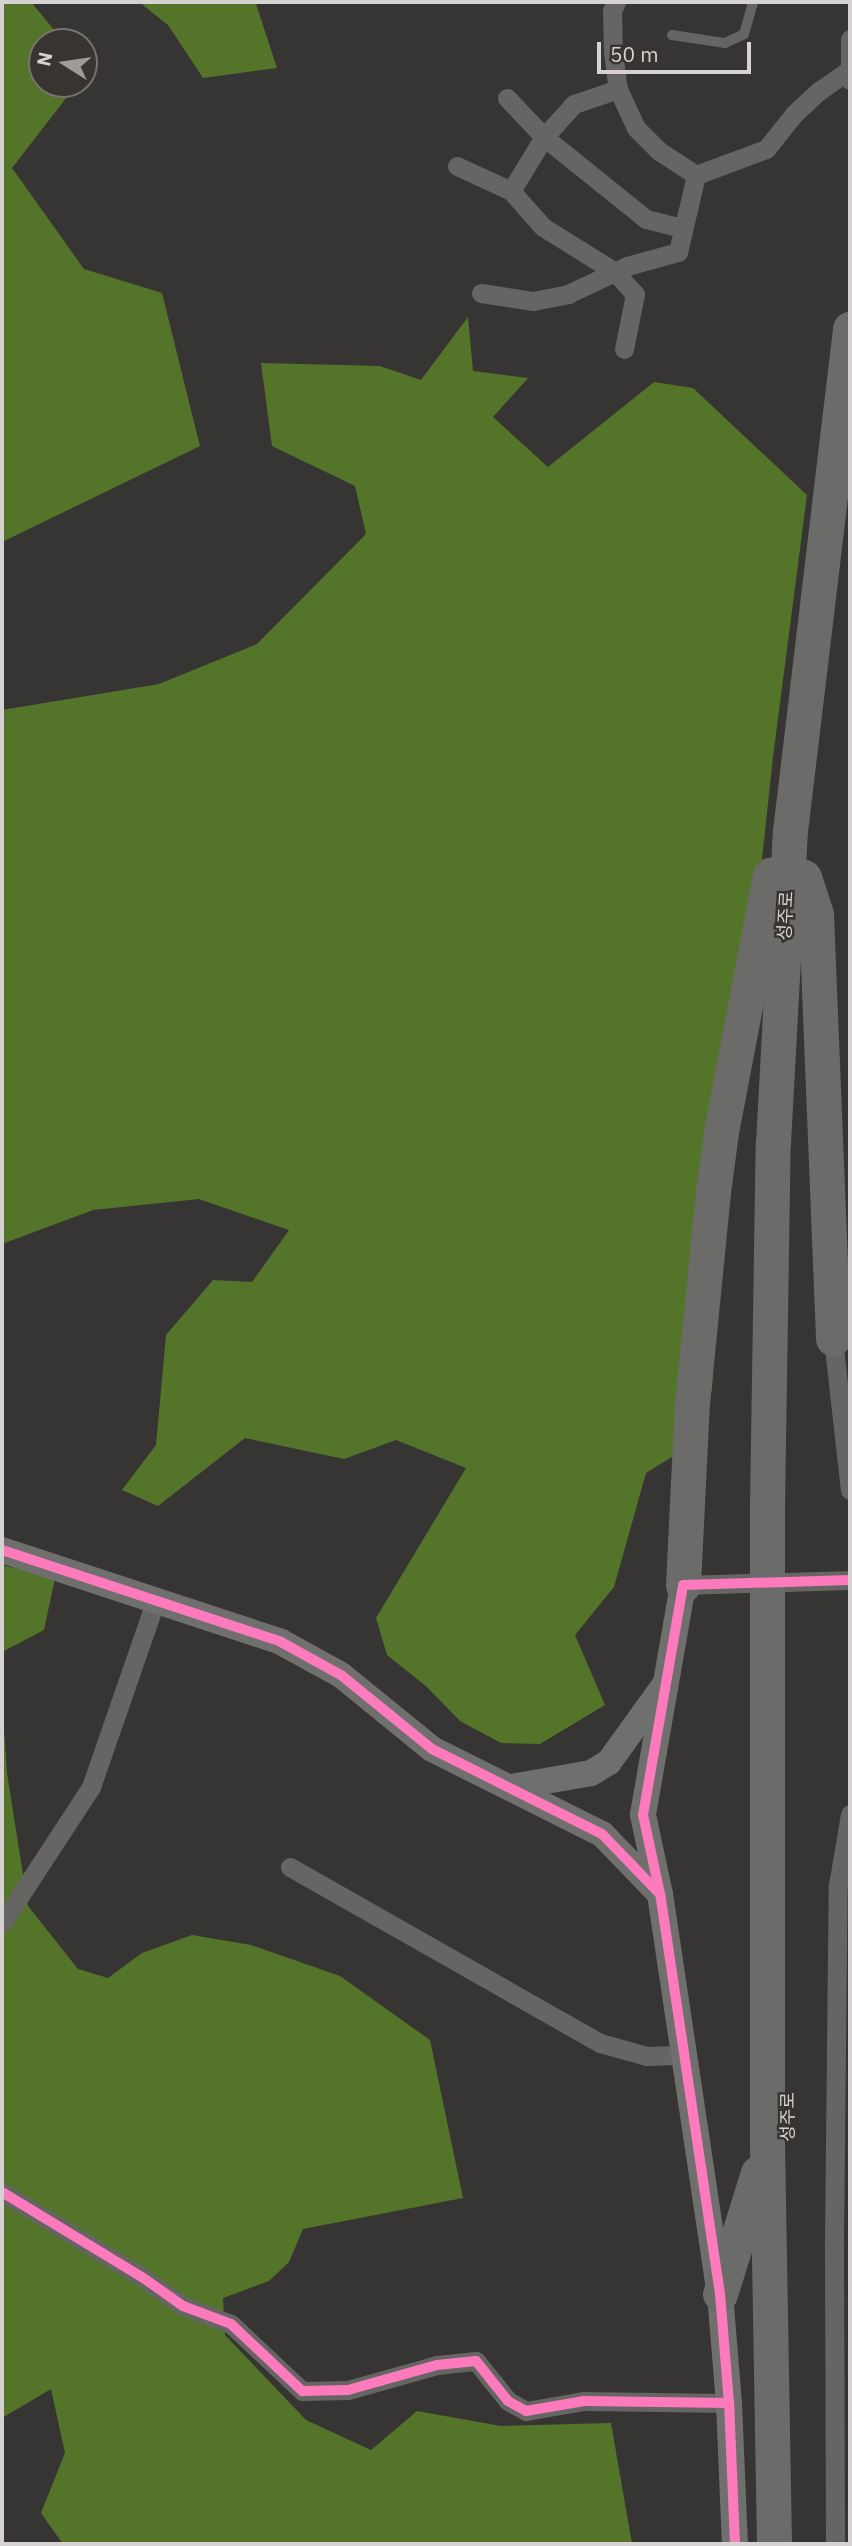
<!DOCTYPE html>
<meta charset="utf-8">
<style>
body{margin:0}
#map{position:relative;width:852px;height:2546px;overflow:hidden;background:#373533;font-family:"IBM Plex Sans","Noto Sans KR",sans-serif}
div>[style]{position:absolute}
.forest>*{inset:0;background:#54742a}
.lane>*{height:10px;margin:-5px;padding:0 5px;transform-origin:5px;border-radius:5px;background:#656564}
.street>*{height:19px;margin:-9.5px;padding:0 9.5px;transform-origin:9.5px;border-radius:9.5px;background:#656564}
.secondary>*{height:26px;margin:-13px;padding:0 13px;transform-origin:13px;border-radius:13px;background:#6f706e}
.highway>*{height:35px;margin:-17.5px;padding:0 17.5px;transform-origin:17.5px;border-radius:17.5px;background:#6b6b69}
.cycleway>*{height:10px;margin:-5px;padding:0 5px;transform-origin:5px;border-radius:5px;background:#fd7abc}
span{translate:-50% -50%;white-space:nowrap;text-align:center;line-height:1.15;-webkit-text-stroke:5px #393431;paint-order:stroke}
.street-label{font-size:18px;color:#d5d2d1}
.frame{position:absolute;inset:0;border:4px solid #d5d2d1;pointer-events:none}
.north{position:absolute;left:28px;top:28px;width:70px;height:70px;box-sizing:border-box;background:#393431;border:2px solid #777371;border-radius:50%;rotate:282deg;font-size:19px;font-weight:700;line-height:28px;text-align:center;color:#d5d2d1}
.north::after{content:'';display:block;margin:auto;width:24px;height:32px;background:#9e9b9a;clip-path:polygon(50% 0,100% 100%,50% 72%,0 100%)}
.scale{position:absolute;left:597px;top:42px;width:154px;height:32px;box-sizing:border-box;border:4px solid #d5d2d1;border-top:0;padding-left:9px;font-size:21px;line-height:24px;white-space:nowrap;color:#d5d2d1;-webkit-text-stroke:5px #393431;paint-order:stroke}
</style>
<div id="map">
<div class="forest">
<div style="clip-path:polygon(2px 2px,31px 2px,64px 42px,42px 42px,42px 84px,77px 84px,12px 168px,84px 269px,162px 293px,200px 446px,2px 542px)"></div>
<div style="clip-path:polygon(139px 2px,252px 2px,256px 4px,277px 68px,203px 78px,168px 25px)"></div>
<div style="clip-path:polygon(468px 317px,473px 371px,528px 378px,493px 417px,548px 467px,654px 382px,693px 388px,807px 495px,773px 757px,743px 1035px,720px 1197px,712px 1390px,683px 1450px,646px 1473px,614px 1587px,575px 1635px,605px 1705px,540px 1744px,501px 1743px,460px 1721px,427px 1687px,387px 1655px,376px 1618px,466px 1468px,396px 1440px,344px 1459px,245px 1438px,158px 1506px,122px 1490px,156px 1445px,166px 1335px,213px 1280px,252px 1282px,289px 1230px,199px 1199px,93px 1210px,2px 1244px,2px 710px,159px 684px,257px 644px,366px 534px,355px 486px,272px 446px,261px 363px,380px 366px,421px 380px)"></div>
<div style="clip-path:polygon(2px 1565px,55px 1578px,44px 1630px,2px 1652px)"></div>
<div style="clip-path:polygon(2px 1699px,7px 1773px,28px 1906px,78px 1969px,108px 1978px,142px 1953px,192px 1935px,251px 1945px,340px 1976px,430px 2040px,463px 2198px,303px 2229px,289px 2262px,269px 2281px,223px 2298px,225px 2335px,306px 2420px,371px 2450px,417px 2411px,501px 2426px,611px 2423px,632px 2544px,63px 2544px,41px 2513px,65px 2453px,51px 2389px,2px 2418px)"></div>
</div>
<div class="lane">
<div style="left:672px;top:35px;width:54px;rotate:8.6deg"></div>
<div style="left:725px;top:43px;width:21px;rotate:-25deg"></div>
<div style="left:744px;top:34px;width:33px;rotate:-74deg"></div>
</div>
<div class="street">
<div style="left:616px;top:2px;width:10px;rotate:114deg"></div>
<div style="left:612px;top:11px;width:40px;rotate:88.6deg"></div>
<div style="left:613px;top:51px;width:38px;rotate:83deg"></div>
<div style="left:618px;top:89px;width:43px;rotate:65.2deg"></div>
<div style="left:636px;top:128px;width:33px;rotate:45deg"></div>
<div style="left:659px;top:151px;width:44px;rotate:33deg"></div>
<div style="left:696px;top:175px;width:75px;rotate:-20.4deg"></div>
<div style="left:766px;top:149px;width:45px;rotate:-51.3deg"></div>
<div style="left:794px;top:114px;width:34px;rotate:-43deg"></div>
<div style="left:819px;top:91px;width:35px;rotate:-35deg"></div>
<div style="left:850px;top:39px;width:41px;rotate:90deg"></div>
<div style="left:507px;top:98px;width:54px;rotate:46.5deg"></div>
<div style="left:544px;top:137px;width:131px;rotate:38.8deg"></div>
<div style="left:646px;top:219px;width:38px;rotate:14deg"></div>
<div style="left:457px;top:166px;width:60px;rotate:24.8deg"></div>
<div style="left:511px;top:191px;width:48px;rotate:48.4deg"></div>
<div style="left:543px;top:227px;width:85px;rotate:32deg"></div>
<div style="left:615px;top:272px;width:30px;rotate:48deg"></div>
<div style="left:635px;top:294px;width:56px;rotate:101.3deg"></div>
<div style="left:511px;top:191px;width:63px;rotate:-58.6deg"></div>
<div style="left:544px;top:137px;width:45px;rotate:-47.7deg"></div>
<div style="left:574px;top:104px;width:46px;rotate:-18.8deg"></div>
<div style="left:481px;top:293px;width:53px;rotate:8.7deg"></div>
<div style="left:533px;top:301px;width:36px;rotate:-11deg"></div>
<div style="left:568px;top:294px;width:65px;rotate:-25.4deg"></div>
<div style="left:627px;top:266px;width:53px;rotate:-15.4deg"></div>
<div style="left:678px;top:252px;width:79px;rotate:-76.8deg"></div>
<div style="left:839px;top:1338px;width:6px;rotate:171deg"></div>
<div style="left:833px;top:1339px;width:152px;rotate:83.6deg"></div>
<div style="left:683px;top:1585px;width:167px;rotate:-1.7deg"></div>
<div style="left:290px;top:1867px;width:356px;rotate:29.6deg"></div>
<div style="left:600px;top:2043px;width:49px;rotate:15.5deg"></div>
<div style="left:647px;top:2056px;width:37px;rotate:-2deg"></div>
<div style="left:2px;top:1923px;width:163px;rotate:-56.8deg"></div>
<div style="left:91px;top:1787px;width:196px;rotate:-70.9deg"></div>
<div style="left:2px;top:2192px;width:164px;rotate:31.3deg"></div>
<div style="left:142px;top:2277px;width:50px;rotate:35.3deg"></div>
<div style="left:183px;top:2306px;width:51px;rotate:20.6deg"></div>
<div style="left:231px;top:2324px;width:98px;rotate:43.3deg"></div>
<div style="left:302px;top:2391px;width:46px;rotate:-1.2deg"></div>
<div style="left:348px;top:2390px;width:92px;rotate:-15.7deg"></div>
<div style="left:437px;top:2365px;width:39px;rotate:-6deg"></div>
<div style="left:476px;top:2361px;width:51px;rotate:51.3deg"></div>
<div style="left:508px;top:2401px;width:21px;rotate:29deg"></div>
<div style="left:526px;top:2411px;width:59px;rotate:-9.8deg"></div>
<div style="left:584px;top:2401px;width:145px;rotate:0.8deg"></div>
<div style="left:835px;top:2544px;width:305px;rotate:-90.2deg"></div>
<div style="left:834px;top:2239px;width:354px;rotate:-89.4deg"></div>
<div style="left:838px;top:1885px;width:72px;rotate:-80.4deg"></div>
</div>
<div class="secondary">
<div style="left:2px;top:1550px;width:294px;rotate:18.2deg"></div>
<div style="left:281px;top:1642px;width:68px;rotate:28.8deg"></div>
<div style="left:341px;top:1675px;width:117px;rotate:39.1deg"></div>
<div style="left:432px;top:1749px;width:190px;rotate:26.6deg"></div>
<div style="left:602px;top:1834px;width:83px;rotate:46deg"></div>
<div style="left:683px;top:1585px;width:233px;rotate:99.9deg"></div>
<div style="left:643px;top:1815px;width:81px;rotate:77.9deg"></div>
<div style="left:660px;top:1894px;width:404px;rotate:81.5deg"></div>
<div style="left:720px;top:2294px;width:109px;rotate:85.3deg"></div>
<div style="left:729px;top:2403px;width:141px;rotate:87.6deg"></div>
<div style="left:511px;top:1787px;width:81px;rotate:-9.9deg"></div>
<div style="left:591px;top:1773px;width:21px;rotate:-31deg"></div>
<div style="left:609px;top:1762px;width:92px;rotate:-54.2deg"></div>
</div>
<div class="highway">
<div style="left:804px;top:877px;width:39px;rotate:72deg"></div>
<div style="left:816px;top:914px;width:425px;rotate:87.7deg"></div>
<div style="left:683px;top:1585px;width:182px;rotate:-87.2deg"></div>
<div style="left:692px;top:1403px;width:212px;rotate:-84.3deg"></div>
<div style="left:713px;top:1192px;width:61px;rotate:-82.4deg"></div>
<div style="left:721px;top:1132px;width:262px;rotate:-79.2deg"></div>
<div style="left:720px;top:2294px;width:127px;rotate:-72.6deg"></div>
<div style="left:774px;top:2544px;width:397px;rotate:-91deg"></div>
<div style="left:767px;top:2147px;width:642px;rotate:-90deg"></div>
<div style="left:767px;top:1505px;width:362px;rotate:-89.1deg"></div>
<div style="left:773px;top:1143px;width:312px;rotate:-86.9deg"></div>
<div style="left:790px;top:831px;width:506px;rotate:-83.18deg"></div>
</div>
<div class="cycleway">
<div style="left:2px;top:1550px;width:294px;rotate:18.2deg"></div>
<div style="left:281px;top:1642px;width:68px;rotate:28.8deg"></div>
<div style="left:341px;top:1675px;width:117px;rotate:39.1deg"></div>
<div style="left:432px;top:1749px;width:190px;rotate:26.6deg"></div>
<div style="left:602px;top:1834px;width:82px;rotate:46deg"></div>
<div style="left:2px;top:2192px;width:164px;rotate:31.3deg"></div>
<div style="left:142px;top:2277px;width:50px;rotate:35.3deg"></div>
<div style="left:183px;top:2306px;width:51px;rotate:20.6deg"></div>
<div style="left:231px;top:2324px;width:98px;rotate:43.3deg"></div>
<div style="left:302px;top:2391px;width:46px;rotate:-1.2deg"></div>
<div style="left:348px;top:2390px;width:92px;rotate:-15.7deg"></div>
<div style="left:437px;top:2365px;width:39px;rotate:-6deg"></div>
<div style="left:476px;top:2361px;width:51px;rotate:51.3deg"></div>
<div style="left:508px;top:2401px;width:21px;rotate:29deg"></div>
<div style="left:526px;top:2411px;width:59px;rotate:-9.8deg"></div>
<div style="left:584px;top:2401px;width:145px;rotate:0.8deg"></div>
<div style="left:735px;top:2544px;width:141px;rotate:-92.4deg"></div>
<div style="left:729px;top:2403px;width:109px;rotate:-94.7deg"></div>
<div style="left:720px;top:2294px;width:404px;rotate:-98.5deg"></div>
<div style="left:660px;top:1894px;width:81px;rotate:-102.1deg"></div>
<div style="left:643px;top:1815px;width:233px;rotate:-80.1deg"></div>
<div style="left:683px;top:1585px;width:167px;rotate:-1.7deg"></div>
</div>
<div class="street-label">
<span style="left:786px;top:916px;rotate:-87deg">성주로</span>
<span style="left:788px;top:2117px;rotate:-90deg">성주로</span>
</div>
<div class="frame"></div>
<div class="north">N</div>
<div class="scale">50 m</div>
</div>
